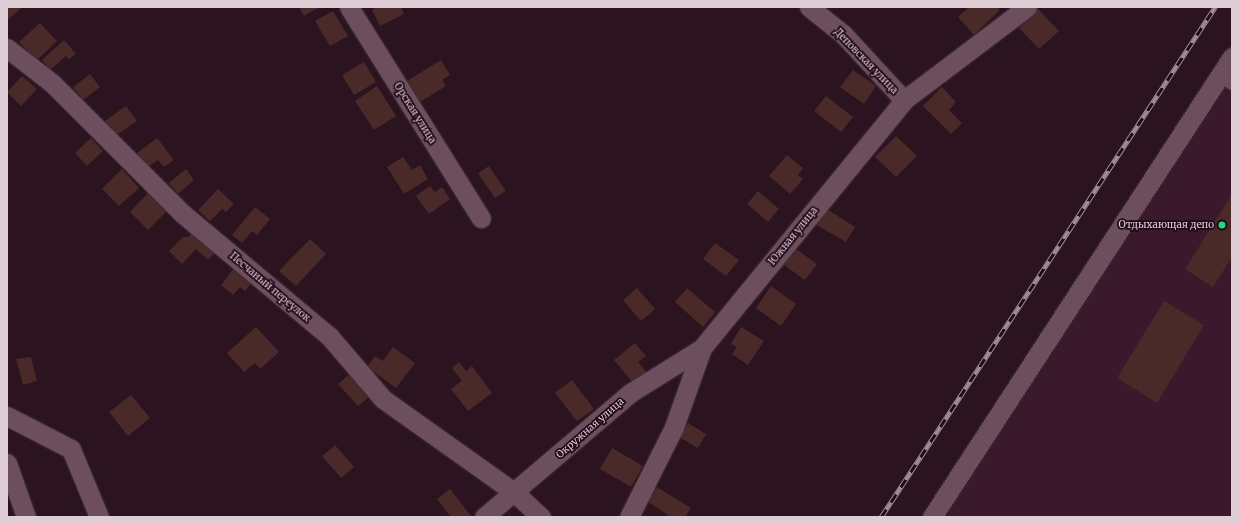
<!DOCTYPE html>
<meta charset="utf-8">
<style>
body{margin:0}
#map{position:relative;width:1239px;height:524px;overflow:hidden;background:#2b1320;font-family:Merriweather,serif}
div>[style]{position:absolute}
.built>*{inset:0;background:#39192b}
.building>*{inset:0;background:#492a29}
.roads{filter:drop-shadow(0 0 1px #3f2e37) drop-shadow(0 0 1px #3f2e37)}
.lane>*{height:10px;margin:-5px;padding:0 5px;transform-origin:5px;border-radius:5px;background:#6c4e5d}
.street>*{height:19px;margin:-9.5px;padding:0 9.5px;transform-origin:9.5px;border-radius:9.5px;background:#6c4e5d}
.rail>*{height:4.5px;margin-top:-2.25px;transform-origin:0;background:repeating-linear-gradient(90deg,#210917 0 9px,#a18d97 0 18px);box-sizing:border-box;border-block:1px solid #a18d97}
.dots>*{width:11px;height:11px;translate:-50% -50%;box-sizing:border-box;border:2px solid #210917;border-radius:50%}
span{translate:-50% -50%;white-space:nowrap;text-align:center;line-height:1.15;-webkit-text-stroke:3.5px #210917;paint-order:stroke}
.street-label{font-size:10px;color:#dfcdd6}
.poi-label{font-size:10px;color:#dfcdd6}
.right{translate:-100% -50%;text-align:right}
.frame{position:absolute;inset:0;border:8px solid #dfcdd6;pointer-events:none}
</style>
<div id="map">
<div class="built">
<div style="clip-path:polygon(1232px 43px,1232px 517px,945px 517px)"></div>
</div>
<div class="building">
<div style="clip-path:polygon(7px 7px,23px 7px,7px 20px)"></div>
<div style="clip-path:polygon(299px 7px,320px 7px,304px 16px)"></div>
<div style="clip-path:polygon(377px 7px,401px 7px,404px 14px,380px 26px,372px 10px)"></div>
<div style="clip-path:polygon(969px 7px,997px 7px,1000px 10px,974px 35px,958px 17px)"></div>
<div style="clip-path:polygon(1038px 9px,1059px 31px,1039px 49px,1019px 28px)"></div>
<div style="clip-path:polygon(333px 11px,348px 36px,330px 46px,315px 21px)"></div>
<div style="clip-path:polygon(40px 23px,57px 41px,36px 61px,19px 42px)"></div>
<div style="clip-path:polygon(64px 40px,76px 54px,69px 59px,66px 56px,50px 70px,42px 60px)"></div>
<div style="clip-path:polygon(441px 60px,450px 75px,442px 80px,446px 86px,420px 102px,407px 81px)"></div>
<div style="clip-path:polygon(364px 62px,376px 82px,354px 95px,342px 75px)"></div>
<div style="clip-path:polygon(853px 70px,876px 86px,864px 104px,840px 87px)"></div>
<div style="clip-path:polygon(90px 74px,100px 87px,83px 100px,73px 87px)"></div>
<div style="clip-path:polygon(22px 76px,37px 89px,21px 106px,7px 92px)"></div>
<div style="clip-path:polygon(377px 86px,396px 116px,374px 130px,355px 101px)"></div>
<div style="clip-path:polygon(942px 87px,956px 102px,949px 110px,962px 123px,951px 134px,923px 106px)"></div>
<div style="clip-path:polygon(826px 96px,853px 117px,841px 132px,814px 111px)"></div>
<div style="clip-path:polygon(126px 106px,137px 121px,115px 136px,105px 121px)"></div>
<div style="clip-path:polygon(896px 136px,917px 156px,896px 177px,875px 157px)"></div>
<div style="clip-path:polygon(91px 138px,103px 151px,87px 166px,75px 153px)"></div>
<div style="clip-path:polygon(157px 138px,174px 160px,164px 167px,158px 160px,148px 167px,137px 153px)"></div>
<div style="clip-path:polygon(787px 155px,803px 168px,798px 175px,803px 179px,790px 194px,769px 176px)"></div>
<div style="clip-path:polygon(403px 157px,412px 170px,420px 165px,428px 179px,404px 194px,387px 167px)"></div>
<div style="clip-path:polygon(489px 166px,506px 191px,495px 198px,478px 173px)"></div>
<div style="clip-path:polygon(122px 169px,139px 188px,119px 206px,102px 189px)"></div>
<div style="clip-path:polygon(186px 169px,194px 180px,178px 194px,169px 183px)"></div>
<div style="clip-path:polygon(430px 186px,435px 192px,442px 187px,450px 199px,429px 214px,416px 196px)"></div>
<div style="clip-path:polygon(218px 189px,234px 204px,226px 212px,222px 209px,210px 221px,198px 210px)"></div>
<div style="clip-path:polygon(758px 191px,779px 209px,768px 222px,747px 204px)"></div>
<div style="clip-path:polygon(148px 193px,167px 211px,148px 230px,130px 212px)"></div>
<div style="clip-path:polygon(1232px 194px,1232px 257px,1213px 287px,1185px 269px)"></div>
<div style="clip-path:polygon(255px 207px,270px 219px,257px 235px,252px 231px,242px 243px,232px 235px)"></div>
<div style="clip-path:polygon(825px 208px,855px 227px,846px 242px,815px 224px)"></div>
<div style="clip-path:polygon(194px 230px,217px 251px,208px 260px,196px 249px,182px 264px,169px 251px,183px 237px,188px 237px)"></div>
<div style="clip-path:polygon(310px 239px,326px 254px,296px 286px,279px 271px)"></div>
<div style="clip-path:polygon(715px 243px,739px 260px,726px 276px,703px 259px)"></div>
<div style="clip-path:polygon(796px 249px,817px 264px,805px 280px,784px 265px)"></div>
<div style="clip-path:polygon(235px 267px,253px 281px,245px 291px,240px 287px,233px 295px,221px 285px)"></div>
<div style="clip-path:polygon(771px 286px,796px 304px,781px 326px,756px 308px)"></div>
<div style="clip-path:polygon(637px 288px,655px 309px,641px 321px,623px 300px)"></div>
<div style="clip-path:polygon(687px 288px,715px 312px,703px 327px,675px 302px)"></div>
<div style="clip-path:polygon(1164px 301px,1204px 325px,1157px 403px,1117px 378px)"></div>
<div style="clip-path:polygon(256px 327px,279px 352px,260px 369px,255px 363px,244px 372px,227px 353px)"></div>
<div style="clip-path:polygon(741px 327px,764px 341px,748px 365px,732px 354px,737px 347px,731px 344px)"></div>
<div style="clip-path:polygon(635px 343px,646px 356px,638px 362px,647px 373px,634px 384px,614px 360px)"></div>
<div style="clip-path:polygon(393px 347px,415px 363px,396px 388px,367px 367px,375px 356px,383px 361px)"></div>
<div style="clip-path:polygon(31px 357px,37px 381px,23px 385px,16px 359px)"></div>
<div style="clip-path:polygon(459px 362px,466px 371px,472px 366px,492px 393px,468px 411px,451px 389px,462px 381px,452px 368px)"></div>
<div style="clip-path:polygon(351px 373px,371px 395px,358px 406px,338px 384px)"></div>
<div style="clip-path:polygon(572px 380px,594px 409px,577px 421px,555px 393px)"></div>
<div style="clip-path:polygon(131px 395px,150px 418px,128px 436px,109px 412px)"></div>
<div style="clip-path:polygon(688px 423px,706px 434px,698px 448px,679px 437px)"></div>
<div style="clip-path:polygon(335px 445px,354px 467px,341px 478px,322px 456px)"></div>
<div style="clip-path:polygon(612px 448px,643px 466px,631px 487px,600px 469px)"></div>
<div style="clip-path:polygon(655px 486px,691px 508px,685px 517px,671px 517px,645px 500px)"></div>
<div style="clip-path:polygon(450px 489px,471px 516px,470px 517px,451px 517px,437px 499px)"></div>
</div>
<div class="roads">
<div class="lane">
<div style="left:1219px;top:77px;width:15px;rotate:32deg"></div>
</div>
<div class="street">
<div style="left:349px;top:7px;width:249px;rotate:58deg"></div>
<div style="left:809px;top:7px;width:43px;rotate:38.5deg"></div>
<div style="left:843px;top:34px;width:90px;rotate:47.3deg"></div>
<div style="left:7px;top:48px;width:57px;rotate:37.9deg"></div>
<div style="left:52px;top:83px;width:185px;rotate:45deg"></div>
<div style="left:183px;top:214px;width:190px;rotate:39.9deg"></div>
<div style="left:329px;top:336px;width:83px;rotate:49.4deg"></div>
<div style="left:383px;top:399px;width:161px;rotate:35.4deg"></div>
<div style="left:514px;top:492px;width:37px;rotate:43deg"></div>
<div style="left:7px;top:416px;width:72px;rotate:27.3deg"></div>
<div style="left:71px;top:449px;width:74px;rotate:67.6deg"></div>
<div style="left:7px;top:463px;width:57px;rotate:70.6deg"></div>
<div style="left:484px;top:517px;width:192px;rotate:-40.3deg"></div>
<div style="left:630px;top:393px;width:85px;rotate:-32deg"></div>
<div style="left:629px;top:517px;width:101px;rotate:-63.4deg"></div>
<div style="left:674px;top:427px;width:84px;rotate:-70.5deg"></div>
<div style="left:702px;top:348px;width:320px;rotate:-50.8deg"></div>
<div style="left:904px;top:100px;width:154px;rotate:-37.1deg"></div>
<div style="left:932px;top:517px;width:549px;rotate:-56.89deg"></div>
</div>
</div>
<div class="rail">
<div style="left:881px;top:517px;width:610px;rotate:-56.78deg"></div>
</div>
<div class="dots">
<div style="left:1222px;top:225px;background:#23d886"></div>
</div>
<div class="street-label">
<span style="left:866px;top:61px;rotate:46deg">Деповская улица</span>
<span style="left:415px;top:113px;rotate:58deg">Орская улица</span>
<span style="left:793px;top:236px;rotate:-51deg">Южная улица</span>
<span style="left:270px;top:287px;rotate:40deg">Песчаный переулок</span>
<span style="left:590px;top:428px;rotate:-41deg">Окружная улица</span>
</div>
<div class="poi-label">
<span class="right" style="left:1214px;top:225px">Отдыхающая депо</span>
</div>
<div class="frame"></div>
</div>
